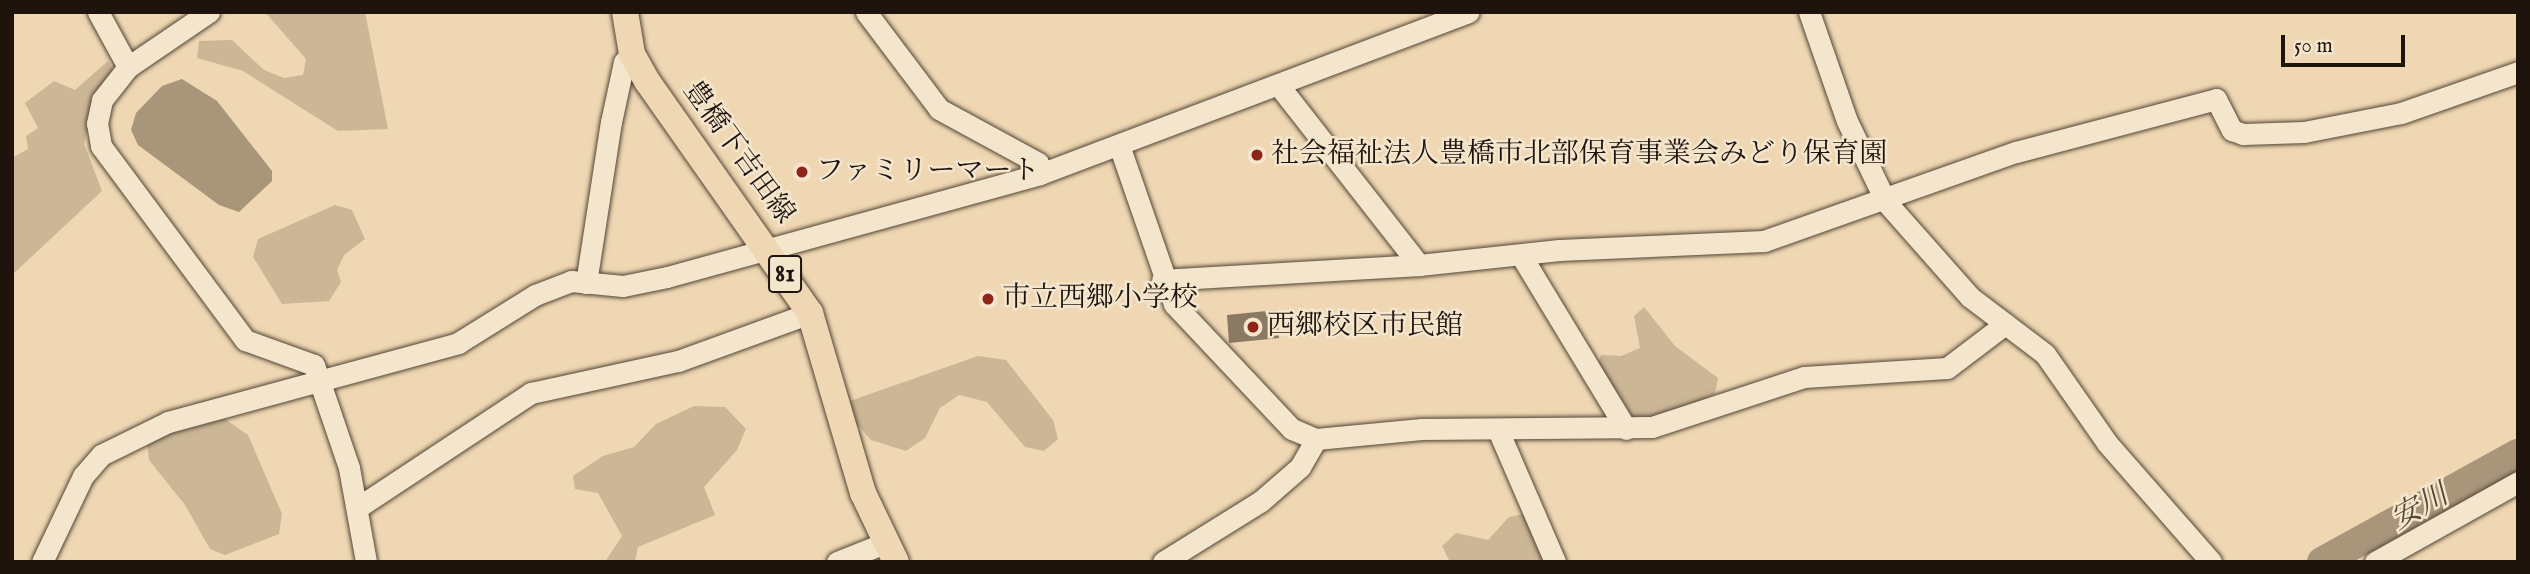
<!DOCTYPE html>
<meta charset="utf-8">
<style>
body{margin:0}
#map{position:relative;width:2530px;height:574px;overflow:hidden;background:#eed7b2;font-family:"IM FELL English","Noto Serif JP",serif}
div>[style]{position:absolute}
.green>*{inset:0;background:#cbb696}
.water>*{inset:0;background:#a8957a}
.river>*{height:30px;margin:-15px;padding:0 15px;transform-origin:15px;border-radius:15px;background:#a8957a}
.building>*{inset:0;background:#8b7963}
.roads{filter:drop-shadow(0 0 2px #534536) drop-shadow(0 0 2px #534536)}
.minor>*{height:21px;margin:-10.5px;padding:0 10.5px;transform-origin:10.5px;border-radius:10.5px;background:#f4e5cd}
.major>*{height:26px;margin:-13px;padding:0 13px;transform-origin:13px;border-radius:13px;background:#eed7b2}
.dots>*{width:19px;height:19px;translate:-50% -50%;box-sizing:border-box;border:4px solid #f4e5cd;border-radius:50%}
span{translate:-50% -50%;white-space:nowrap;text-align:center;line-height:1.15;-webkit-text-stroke:5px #f4e5cd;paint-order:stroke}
.shield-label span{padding:2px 5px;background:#f4e5cd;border:2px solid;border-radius:5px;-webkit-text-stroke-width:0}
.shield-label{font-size:26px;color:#1f140d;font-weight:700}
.street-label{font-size:28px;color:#1f140d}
.poi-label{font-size:28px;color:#1f140d}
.left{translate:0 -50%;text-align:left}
.water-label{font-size:30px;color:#564839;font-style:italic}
.frame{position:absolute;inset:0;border:14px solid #1f140d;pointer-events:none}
.scale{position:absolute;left:2281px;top:35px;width:124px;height:32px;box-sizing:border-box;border:4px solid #1f140d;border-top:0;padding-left:9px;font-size:21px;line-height:24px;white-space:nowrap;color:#1f140d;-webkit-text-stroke:5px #f4e5cd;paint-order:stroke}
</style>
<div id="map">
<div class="green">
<div style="clip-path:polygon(265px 12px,365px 12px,388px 129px,338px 131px,243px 71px,197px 58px,199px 41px,232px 40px,264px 70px,284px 78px,303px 75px,306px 59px)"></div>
<div style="clip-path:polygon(108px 61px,114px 72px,95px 101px,84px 144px,102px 191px,12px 275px,12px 158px,28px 149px,26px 136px,38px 128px,25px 103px,54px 81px,75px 90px)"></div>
<div style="clip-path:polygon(335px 205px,352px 210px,365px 239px,344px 255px,337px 270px,341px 282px,329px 301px,282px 304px,253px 257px,258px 239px)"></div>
<div style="clip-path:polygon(1644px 307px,1675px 346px,1718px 378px,1715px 393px,1702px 402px,1635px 421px,1598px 363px,1601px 355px,1621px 356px,1640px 348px,1634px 316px)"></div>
<div style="clip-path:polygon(978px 356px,1006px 360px,1053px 420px,1058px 439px,1044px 451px,1025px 447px,987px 402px,959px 395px,940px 408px,925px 438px,906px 451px,871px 440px,849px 415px,850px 401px)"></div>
<div style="clip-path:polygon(694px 406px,725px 407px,746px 429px,737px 450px,704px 487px,715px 515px,638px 547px,635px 562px,605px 562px,622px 536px,598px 493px,575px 489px,573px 476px,603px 456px,634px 447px,656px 424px)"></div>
<div style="clip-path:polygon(225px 419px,248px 435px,282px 514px,279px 534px,225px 555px,210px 549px,185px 505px,149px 460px,147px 440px)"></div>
<div style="clip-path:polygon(1524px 514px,1549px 562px,1450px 562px,1442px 546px,1456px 533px,1488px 540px,1509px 517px)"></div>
</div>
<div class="water">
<div style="clip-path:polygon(182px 79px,217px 101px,272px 171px,272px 181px,239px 212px,219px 205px,138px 145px,131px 130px,136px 113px,162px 86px)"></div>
</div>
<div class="river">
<div style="left:2322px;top:562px;width:224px;rotate:-28.9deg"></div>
</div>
<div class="building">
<div style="clip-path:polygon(1277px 310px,1279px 338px,1229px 343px,1227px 315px)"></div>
</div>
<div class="roads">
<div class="minor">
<div style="left:98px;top:12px;width:63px;rotate:61.4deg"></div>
<div style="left:128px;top:67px;width:98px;rotate:-34.2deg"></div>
<div style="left:866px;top:12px;width:121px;rotate:53deg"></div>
<div style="left:939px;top:109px;width:113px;rotate:28.6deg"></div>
<div style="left:1038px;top:163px;width:11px;rotate:80deg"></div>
<div style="left:1809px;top:12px;width:115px;rotate:70.8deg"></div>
<div style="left:1847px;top:121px;width:90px;rotate:64.3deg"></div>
<div style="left:1886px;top:202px;width:127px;rotate:48.5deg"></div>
<div style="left:1970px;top:297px;width:94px;rotate:37.2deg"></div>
<div style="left:2045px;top:354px;width:108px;rotate:55.1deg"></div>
<div style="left:2107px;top:443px;width:158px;rotate:48.8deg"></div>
<div style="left:128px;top:67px;width:42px;rotate:128.2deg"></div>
<div style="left:102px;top:100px;width:24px;rotate:102deg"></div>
<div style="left:97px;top:123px;width:23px;rotate:80deg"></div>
<div style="left:101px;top:146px;width:242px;rotate:53.4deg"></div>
<div style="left:245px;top:340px;width:73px;rotate:19.9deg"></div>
<div style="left:314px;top:365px;width:109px;rotate:71.2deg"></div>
<div style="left:349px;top:468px;width:96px;rotate:79.7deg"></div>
<div style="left:1280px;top:87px;width:226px;rotate:52deg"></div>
<div style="left:1419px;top:265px;width:141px;rotate:-6.1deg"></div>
<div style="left:1559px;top:250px;width:205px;rotate:-2.5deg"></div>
<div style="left:1764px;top:241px;width:267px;rotate:-19.5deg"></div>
<div style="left:2016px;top:152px;width:207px;rotate:-14.8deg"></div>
<div style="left:2216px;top:99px;width:35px;rotate:63deg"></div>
<div style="left:2232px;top:130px;width:12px;rotate:20deg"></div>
<div style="left:2243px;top:134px;width:61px;rotate:-1.9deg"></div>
<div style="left:2304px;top:132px;width:99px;rotate:-11.1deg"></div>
<div style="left:2401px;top:113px;width:124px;rotate:-19.3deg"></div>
<div style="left:1119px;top:145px;width:168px;rotate:70.9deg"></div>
<div style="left:1174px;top:304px;width:172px;rotate:46.7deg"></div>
<div style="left:1292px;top:429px;width:26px;rotate:23deg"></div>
<div style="left:1316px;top:439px;width:106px;rotate:-5.4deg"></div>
<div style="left:1422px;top:429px;width:230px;rotate:-0.5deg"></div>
<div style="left:1652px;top:427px;width:160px;rotate:-18.2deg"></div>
<div style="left:1804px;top:377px;width:143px;rotate:-3.6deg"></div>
<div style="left:1947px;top:368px;width:73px;rotate:-37.2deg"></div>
<div style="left:1522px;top:257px;width:201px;rotate:58.8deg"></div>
<div style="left:1162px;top:280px;width:257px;rotate:-3.3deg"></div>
<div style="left:586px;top:283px;width:163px;rotate:-81.2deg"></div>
<div style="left:611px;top:122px;width:61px;rotate:-77.8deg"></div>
<div style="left:624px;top:62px;width:11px;rotate:-45deg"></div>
<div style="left:1498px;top:430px;width:144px;rotate:66.6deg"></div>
<div style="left:357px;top:508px;width:209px;rotate:-33.5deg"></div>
<div style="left:531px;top:393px;width:150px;rotate:-12.3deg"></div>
<div style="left:678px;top:361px;width:140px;rotate:-20deg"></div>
<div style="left:42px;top:562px;width:95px;rotate:-64.5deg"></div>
<div style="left:83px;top:476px;width:28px;rotate:-49deg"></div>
<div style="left:101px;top:455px;width:75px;rotate:-26.2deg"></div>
<div style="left:168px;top:422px;width:301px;rotate:-15.2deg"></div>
<div style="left:458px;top:343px;width:91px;rotate:-31.9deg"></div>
<div style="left:535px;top:295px;width:39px;rotate:-21deg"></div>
<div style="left:571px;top:281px;width:52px;rotate:5.5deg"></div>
<div style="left:623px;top:286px;width:45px;rotate:-11.6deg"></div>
<div style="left:667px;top:277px;width:387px;rotate:-15.4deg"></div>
<div style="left:1040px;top:174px;width:458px;rotate:-20.7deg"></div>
<div style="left:837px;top:562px;width:52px;rotate:-21.6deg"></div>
<div style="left:1163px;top:562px;width:115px;rotate:-31.9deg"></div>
<div style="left:1261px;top:501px;width:52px;rotate:-41.1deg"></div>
<div style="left:1300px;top:467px;width:32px;rotate:-60deg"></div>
<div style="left:2375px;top:562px;width:164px;rotate:-29.2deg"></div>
</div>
<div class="major">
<div style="left:625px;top:12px;width:43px;rotate:80.5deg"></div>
<div style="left:632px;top:54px;width:31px;rotate:61deg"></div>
<div style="left:647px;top:81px;width:284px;rotate:54.9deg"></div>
<div style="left:810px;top:313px;width:188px;rotate:73.6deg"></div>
<div style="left:863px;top:493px;width:76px;rotate:64.4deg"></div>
</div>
</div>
<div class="dots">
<div style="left:1257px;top:155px;background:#8f2418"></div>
<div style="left:802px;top:172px;background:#8f2418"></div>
<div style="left:988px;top:299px;background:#8f2418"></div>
<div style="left:1253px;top:327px;background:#8f2418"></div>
</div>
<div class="shield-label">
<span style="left:785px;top:274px">81</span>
</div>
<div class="street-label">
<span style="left:738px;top:153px;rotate:54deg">豊橋下吉田線</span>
</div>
<div class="poi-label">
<span class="left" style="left:1271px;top:155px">社会福祉法人豊橋市北部保育事業会みどり保育園</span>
<span class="left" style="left:816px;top:172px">ファミリーマート</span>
<span class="left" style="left:1002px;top:299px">市立西郷小学校</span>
<span class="left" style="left:1267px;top:327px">西郷校区市民館</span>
</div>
<div class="water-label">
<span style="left:2420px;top:508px;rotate:-29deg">安川</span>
</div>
<div class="frame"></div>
<div class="scale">50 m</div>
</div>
